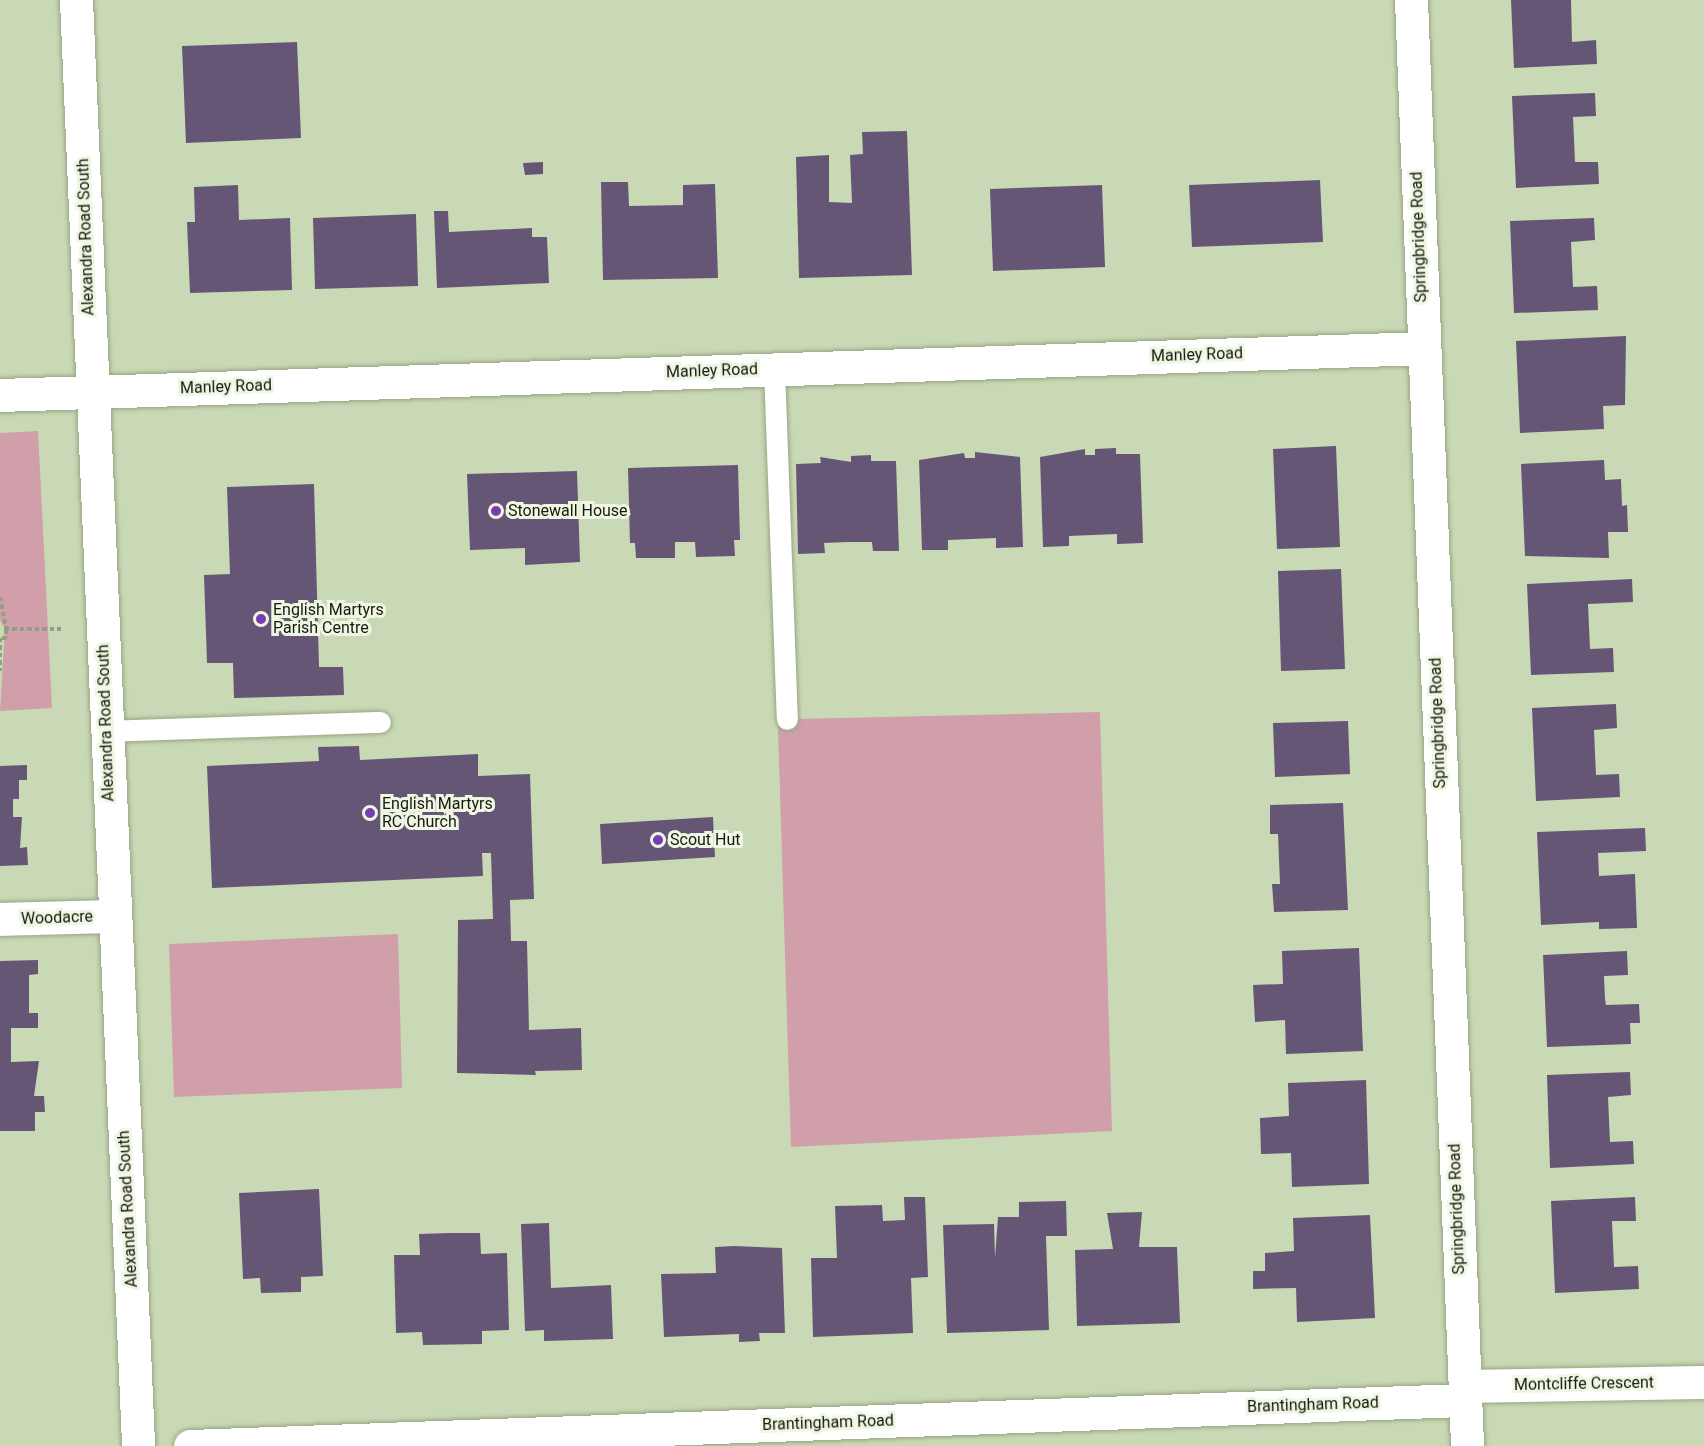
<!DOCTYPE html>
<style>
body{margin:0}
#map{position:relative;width:1704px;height:1446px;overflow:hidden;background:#cad9b5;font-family:Roboto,sans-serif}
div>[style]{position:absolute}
.green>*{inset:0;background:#d09fa9}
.building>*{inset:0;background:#655675}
.path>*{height:4px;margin-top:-2px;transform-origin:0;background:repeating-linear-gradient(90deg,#939f82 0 4.5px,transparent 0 7.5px)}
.roads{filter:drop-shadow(0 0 2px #97a583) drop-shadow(0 0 2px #97a583)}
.lane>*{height:21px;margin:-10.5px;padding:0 10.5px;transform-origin:10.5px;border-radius:10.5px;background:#fff}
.street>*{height:33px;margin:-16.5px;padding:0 16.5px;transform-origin:16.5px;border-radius:16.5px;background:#fff}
.secondary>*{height:33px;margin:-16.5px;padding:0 16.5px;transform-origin:16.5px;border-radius:16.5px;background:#fff}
.dots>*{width:16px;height:16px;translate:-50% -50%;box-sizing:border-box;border:3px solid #eff7e4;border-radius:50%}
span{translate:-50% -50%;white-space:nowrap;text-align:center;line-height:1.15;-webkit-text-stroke:6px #eff7e4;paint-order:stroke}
.street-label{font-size:16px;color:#151a0d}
.poi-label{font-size:16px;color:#151a0d}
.left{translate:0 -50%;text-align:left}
</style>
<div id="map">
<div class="green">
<div style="clip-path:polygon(768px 405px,796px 719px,1100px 712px,1112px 1131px,791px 1147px)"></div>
<div style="clip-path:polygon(38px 431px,52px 708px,0 711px,5px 629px,0 620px,0 433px)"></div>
<div style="clip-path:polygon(398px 934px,402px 1088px,174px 1097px,169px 944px)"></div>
</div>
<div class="building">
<div style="clip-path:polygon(1511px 0,1571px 0,1572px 42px,1596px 40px,1597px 64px,1514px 68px)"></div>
<div style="clip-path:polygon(297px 42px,301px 138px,186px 143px,182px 46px)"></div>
<div style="clip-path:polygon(1595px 93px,1596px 116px,1573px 117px,1575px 162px,1598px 162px,1599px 184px,1516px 188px,1512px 96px)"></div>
<div style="clip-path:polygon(907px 131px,912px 275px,799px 278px,796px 157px,829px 155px,829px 202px,852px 203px,850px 155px,863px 154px,862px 132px)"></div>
<div style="clip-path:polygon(543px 162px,543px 174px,525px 175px,523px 163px)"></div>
<div style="clip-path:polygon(1320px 180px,1323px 242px,1192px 247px,1189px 185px)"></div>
<div style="clip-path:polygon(601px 182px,628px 182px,629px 206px,683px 205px,683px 185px,715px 184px,718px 278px,603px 280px)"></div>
<div style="clip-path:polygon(238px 185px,239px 220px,290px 218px,292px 290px,190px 293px,187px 222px,195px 222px,194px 187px)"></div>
<div style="clip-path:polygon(1102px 185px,1105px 267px,993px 271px,990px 189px)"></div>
<div style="clip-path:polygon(434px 211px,448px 211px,449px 232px,532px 228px,532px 237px,547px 237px,549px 283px,437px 288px)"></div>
<div style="clip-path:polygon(416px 214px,418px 286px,315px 289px,313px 218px)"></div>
<div style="clip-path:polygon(1594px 218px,1595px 240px,1571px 242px,1573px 287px,1597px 286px,1598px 310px,1514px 313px,1510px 221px)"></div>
<div style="clip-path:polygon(1626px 336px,1625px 405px,1603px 406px,1604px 429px,1520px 433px,1516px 341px)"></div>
<div style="clip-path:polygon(1336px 446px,1340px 547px,1277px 549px,1273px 449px)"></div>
<div style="clip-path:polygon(1116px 448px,1116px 454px,1140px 454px,1143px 543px,1117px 544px,1117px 534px,1069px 536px,1069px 546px,1043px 547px,1040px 457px,1085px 449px,1085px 455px,1095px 455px,1095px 449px)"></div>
<div style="clip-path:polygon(975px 452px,1020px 457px,1023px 547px,996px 548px,996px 538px,948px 540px,948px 550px,922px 550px,919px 460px,964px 453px,965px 458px,975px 458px)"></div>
<div style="clip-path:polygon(871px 455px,871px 461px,896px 461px,899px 551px,873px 551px,872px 542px,848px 542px,824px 543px,825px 553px,798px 554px,796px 464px,821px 463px,820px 457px,851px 462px,851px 456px)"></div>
<div style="clip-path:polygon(1604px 460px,1605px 480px,1621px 479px,1622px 506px,1627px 505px,1628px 532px,1608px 532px,1609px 558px,1525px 556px,1521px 464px)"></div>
<div style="clip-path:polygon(738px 465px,740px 540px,734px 540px,735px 556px,696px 557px,695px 542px,675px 542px,675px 558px,636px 558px,635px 543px,630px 543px,628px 468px)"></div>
<div style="clip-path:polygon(577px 471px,580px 562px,525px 565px,525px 548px,470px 550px,467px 474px)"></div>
<div style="clip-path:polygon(314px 484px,319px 667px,343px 667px,344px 695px,234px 698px,233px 663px,207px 663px,204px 575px,230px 574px,227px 487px)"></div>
<div style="clip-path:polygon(1341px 569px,1345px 669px,1281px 671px,1278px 571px)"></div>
<div style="clip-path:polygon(1632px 579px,1633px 602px,1588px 604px,1590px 649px,1613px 648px,1614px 672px,1531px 675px,1527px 584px)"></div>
<div style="clip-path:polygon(1616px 704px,1617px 728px,1594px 730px,1596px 775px,1619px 774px,1620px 797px,1536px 801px,1532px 708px)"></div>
<div style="clip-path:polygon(1348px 721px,1350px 774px,1275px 777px,1273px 723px)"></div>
<div style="clip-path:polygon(359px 746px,360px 760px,478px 754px,478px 776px,530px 774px,534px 899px,510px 900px,511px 941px,527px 941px,529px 1030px,581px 1028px,582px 1070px,535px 1071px,536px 1075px,457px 1073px,458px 920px,493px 919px,491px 853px,482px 853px,483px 876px,212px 888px,207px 766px,319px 761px,318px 747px)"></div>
<div style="clip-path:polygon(27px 765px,27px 780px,19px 780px,19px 799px,13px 799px,13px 817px,22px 817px,20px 848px,27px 847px,28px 865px,0 866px,0 766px)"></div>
<div style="clip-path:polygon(1343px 803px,1348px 910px,1274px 912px,1272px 884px,1280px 884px,1278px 834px,1270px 834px,1270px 805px)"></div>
<div style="clip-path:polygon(713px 817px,715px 857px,602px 864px,600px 824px)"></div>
<div style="clip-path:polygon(1645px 828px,1646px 851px,1598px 853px,1599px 876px,1635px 874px,1637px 928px,1599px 929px,1599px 922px,1541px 925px,1537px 832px)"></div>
<div style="clip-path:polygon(1359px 948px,1363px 1051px,1286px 1054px,1285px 1020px,1255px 1022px,1253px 985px,1283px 984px,1282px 951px)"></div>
<div style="clip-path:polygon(1627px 951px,1628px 975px,1604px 976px,1605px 999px,1606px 1005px,1639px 1004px,1640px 1023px,1630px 1023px,1631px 1044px,1547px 1047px,1543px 955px)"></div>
<div style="clip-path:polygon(38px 960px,38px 974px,29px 975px,29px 1013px,38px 1013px,38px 1028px,11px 1028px,11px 1062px,39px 1061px,34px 1096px,44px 1096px,45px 1112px,35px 1112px,35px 1131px,0 1131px,0 961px)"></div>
<div style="clip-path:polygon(1630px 1072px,1631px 1095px,1608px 1097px,1610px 1142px,1633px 1141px,1634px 1164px,1550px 1168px,1547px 1075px)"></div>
<div style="clip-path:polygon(1366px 1080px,1369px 1184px,1292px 1187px,1291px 1153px,1261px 1154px,1260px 1118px,1289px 1116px,1288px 1083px)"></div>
<div style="clip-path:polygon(319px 1189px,323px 1276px,301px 1277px,301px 1292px,261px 1293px,260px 1278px,243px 1279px,239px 1193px)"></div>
<div style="clip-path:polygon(904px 1197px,925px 1197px,928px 1277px,911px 1278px,913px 1333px,813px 1337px,811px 1258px,837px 1258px,835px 1206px,882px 1205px,883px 1221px,905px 1220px)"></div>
<div style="clip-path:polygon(1635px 1197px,1636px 1221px,1612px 1221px,1614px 1267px,1638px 1266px,1639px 1289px,1555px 1293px,1551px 1201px)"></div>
<div style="clip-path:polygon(1066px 1201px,1067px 1236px,1046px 1236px,1049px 1330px,947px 1333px,943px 1225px,994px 1224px,995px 1258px,998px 1217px,1019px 1217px,1019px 1202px)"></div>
<div style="clip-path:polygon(1142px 1212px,1139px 1247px,1177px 1247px,1180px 1323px,1077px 1326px,1075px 1250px,1113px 1249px,1107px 1213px)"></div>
<div style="clip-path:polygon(1370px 1215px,1375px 1318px,1297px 1322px,1296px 1288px,1253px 1289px,1253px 1271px,1265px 1271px,1265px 1253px,1294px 1251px,1293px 1218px)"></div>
<div style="clip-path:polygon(549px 1223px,551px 1288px,611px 1285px,613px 1339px,544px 1341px,544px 1330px,525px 1331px,521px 1224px)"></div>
<div style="clip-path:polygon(449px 1233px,480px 1233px,481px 1254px,507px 1253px,509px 1330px,482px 1331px,482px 1344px,423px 1345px,422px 1332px,396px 1333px,394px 1255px,420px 1255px,419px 1234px)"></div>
<div style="clip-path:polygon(734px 1246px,782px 1248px,785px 1333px,759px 1333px,760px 1341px,739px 1342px,739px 1334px,664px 1337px,661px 1274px,716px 1273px,715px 1247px)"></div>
</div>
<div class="path">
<div style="left:0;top:597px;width:33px;rotate:79deg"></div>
<div style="left:6px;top:629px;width:9px;rotate:90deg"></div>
<div style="left:6px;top:638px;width:6px;rotate:180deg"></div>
<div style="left:0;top:638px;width:33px;rotate:90deg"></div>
<div style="left:5px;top:629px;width:56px"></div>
</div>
<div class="roads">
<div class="lane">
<div style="left:774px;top:369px;width:350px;rotate:87.9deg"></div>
<div style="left:106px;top:731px;width:274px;rotate:-1.9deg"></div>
</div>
<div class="street">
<div style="left:1411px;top:0;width:1447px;rotate:87.78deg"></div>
<div style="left:0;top:395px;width:1424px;rotate:-1.89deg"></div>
<div style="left:0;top:919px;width:114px;rotate:-1.5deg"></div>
<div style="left:1465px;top:1386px;width:239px;rotate:-1deg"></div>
<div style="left:190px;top:1446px;width:1276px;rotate:-2.07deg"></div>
</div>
<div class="secondary">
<div style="left:76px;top:0;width:1447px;rotate:87.54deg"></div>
</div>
</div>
<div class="dots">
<div style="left:496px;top:511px;background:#7c3cb1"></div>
<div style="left:261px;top:619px;background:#7c3cb1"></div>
<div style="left:370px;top:813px;background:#7c3cb1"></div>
<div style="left:658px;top:840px;background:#7c3cb1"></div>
</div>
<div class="street-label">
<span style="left:86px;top:237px;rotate:-92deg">Alexandra Road South</span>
<span style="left:1419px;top:237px;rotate:-92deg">Springbridge Road</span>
<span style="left:1197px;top:355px;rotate:-2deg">Manley Road</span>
<span style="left:712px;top:371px;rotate:-2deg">Manley Road</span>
<span style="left:226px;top:387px;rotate:-2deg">Manley Road</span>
<span style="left:106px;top:723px;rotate:-92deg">Alexandra Road South</span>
<span style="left:1438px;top:723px;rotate:-92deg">Springbridge Road</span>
<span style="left:57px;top:918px;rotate:-2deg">Woodacre</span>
<span style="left:128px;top:1209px;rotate:-93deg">Alexandra Road South</span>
<span style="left:1457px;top:1209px;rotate:-92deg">Springbridge Road</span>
<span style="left:1584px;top:1384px;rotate:-1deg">Montcliffe Crescent</span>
<span style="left:1313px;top:1405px;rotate:-2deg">Brantingham Road</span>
<span style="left:828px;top:1423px;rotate:-2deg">Brantingham Road</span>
</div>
<div class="poi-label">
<span class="left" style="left:508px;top:511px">Stonewall House</span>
<span class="left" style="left:273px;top:619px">English Martyrs<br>Parish Centre</span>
<span class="left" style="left:382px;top:813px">English Martyrs<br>RC Church</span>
<span class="left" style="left:670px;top:840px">Scout Hut</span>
</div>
</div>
